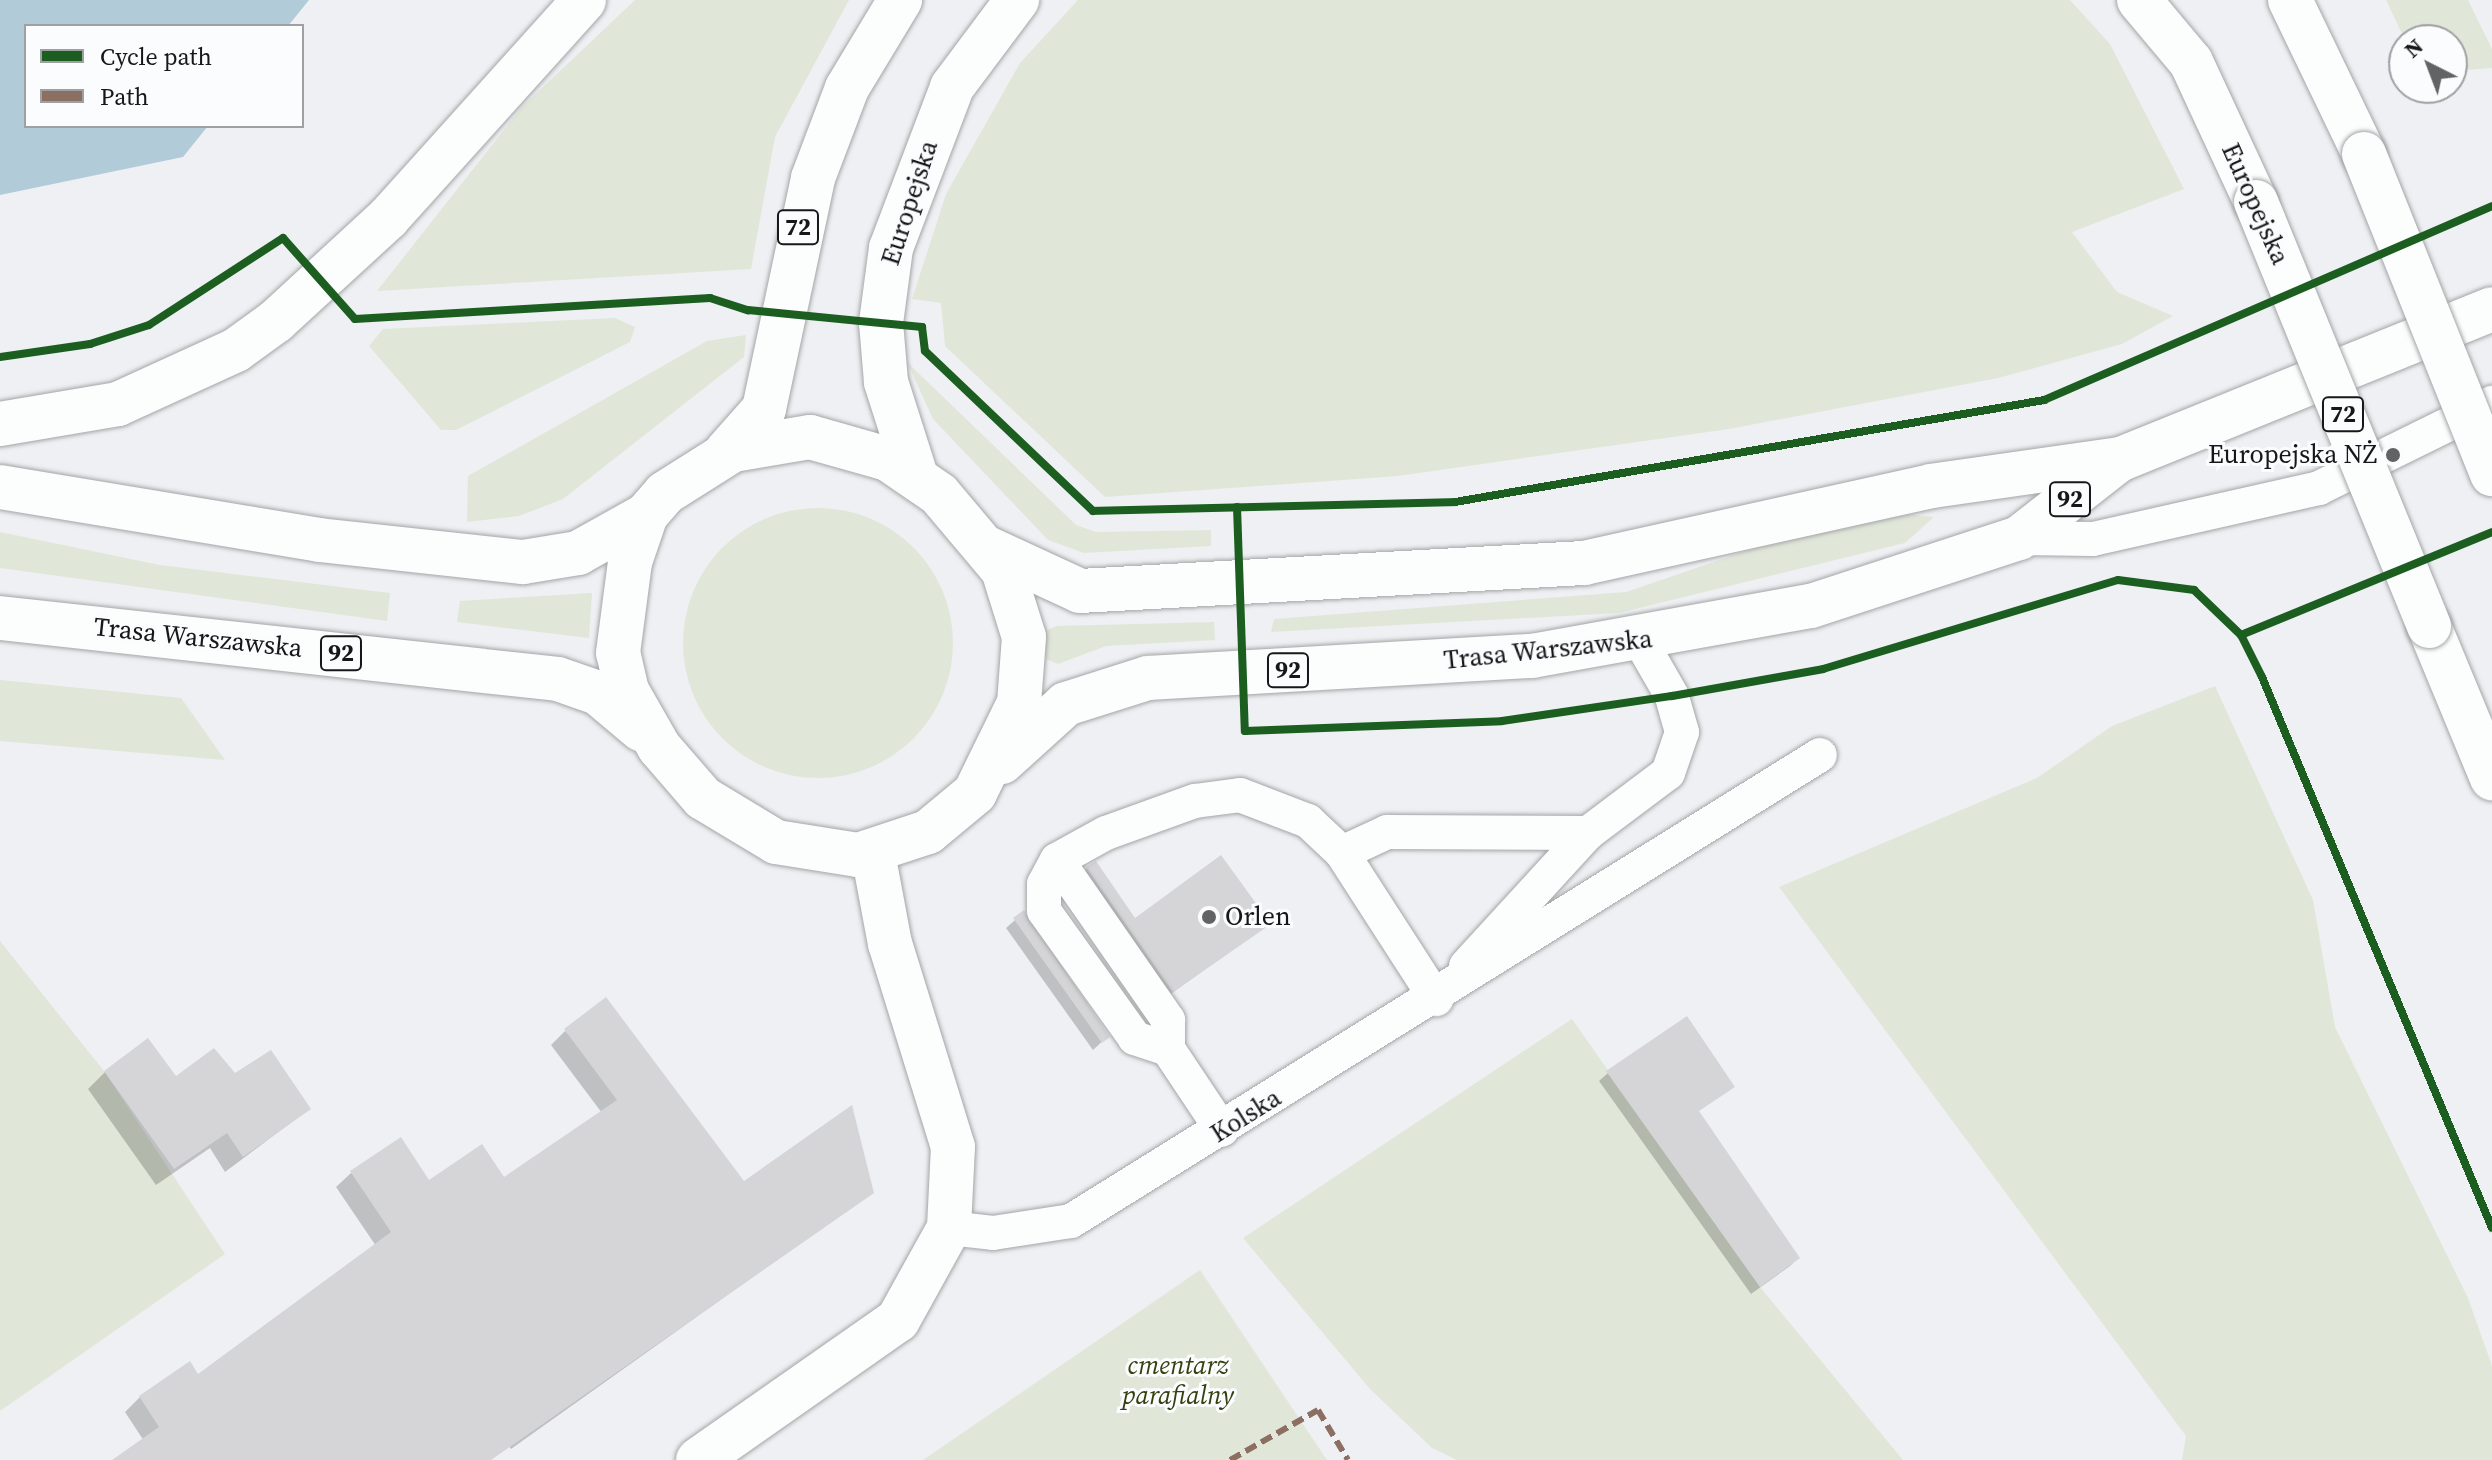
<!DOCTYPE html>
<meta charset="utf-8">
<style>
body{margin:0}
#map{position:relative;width:2492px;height:1460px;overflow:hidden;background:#eef0f3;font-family:"Source Serif 4",serif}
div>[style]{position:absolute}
.green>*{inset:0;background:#e0e7d9}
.round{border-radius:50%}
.water>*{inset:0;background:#b1cbd8}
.shadow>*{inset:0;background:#0003}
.building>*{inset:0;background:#d5d5d8}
.roads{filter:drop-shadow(0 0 2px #a4a5a7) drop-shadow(0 0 2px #a4a5a7)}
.lane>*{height:34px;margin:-17px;padding:0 17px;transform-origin:17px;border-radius:17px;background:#fcfdfd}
.secondary>*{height:44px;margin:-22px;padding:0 22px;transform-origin:22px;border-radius:22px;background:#fcfdfd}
.primary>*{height:44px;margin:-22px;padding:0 22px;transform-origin:22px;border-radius:22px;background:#fcfdfd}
.bridges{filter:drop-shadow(0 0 2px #a4a5a7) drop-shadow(0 0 2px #a4a5a7)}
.primary-bridge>*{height:44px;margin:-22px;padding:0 22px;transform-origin:22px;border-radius:22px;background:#fcfdfd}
.quiet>*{height:6px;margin-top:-3px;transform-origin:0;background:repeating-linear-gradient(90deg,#8d6e63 0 12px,transparent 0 18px)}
.cycleway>*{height:8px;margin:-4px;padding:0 4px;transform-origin:4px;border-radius:4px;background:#1b5e20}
.dots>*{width:22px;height:22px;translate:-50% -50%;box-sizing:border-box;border:4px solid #fbfcfe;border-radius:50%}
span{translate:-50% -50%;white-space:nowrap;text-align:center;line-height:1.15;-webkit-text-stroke:6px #fbfcfe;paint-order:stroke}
.shield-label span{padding:2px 6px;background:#fbfcfe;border:2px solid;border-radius:6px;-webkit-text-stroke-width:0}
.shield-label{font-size:24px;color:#161718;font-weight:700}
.street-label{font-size:26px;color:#161718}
.poi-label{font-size:26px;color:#161718}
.right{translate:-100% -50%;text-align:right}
.left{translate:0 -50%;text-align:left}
.park-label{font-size:26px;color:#32410d;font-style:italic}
.legend{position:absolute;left:24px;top:24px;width:280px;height:104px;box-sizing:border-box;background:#fbfcfe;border:2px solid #9fa0a2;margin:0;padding:10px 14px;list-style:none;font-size:24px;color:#161718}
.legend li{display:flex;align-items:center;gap:16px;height:40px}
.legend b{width:40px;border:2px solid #9fa0a2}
.north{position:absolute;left:2388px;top:24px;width:80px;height:80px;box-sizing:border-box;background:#fbfcfe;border:2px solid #9fa0a2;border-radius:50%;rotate:318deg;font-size:22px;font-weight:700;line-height:32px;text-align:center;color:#161718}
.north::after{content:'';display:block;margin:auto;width:28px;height:36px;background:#626365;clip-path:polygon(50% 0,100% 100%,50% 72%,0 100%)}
</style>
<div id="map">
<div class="green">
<div style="clip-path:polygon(635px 0,849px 0,775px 137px,751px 269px,377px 291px,522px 107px)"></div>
<div style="clip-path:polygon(1078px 0,2070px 0,2110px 44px,2184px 189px,2072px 232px,2117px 292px,2173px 316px,2122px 344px,1998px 378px,1729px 429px,1398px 476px,1105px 497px,945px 346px,941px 303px,912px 299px,946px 194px,1020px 63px)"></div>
<div style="clip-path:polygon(2386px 0,2468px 0,2492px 49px,2492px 68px,2452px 71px,2452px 40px,2405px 40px)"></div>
<div style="clip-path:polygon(615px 318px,635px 327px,630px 342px,456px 430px,441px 430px,369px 346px,383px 329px)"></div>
<div style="clip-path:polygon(746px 335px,744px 357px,563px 499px,519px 516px,467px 522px,468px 476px,707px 341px)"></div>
<div style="clip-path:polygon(907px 362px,1076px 525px,1096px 532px,1211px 530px,1211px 546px,1084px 553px,1048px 540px,933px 419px)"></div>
<div class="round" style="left:683px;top:508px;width:270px;height:270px"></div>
<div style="clip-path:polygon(1904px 514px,1934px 517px,1905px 543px,1619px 613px,1271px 632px,1274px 619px,1626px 592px,1795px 534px)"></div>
<div style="clip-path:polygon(0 532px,160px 565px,390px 593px,387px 621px,0 568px)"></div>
<div style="clip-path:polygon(592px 593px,589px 638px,457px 622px,460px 601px)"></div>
<div style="clip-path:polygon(1214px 622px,1215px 640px,1106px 646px,1058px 664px,1046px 659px,1045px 631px,1057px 626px)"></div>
<div style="clip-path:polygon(0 680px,181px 698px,225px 760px,0 741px)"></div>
<div style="clip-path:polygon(2215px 686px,2313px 900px,2335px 1027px,2468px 1298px,2492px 1366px,2492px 1460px,2182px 1460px,2186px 1436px,1779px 887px,2037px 778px,2112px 726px)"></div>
<div style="clip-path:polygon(0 941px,104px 1071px,225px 1254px,0 1411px)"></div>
<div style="clip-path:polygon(1572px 1019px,1760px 1287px,1903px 1460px,1457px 1460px,1432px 1448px,1370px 1389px,1243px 1238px)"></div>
<div style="clip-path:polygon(1200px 1270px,1327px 1460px,923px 1460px)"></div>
</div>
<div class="water">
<div style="clip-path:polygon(0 0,309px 0,288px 26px,26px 26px,26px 126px,208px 126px,183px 157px,0 195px)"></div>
</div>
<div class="shadow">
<div style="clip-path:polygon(1087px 868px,1135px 920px,1268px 924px,1161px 1001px,1076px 879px)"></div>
<div style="clip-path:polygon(1023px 913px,1107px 1037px,1093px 1050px,1006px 928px)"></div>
<div style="clip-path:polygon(565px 1031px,744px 1183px,872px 1192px,511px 1449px,502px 1436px,468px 1460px,118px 1460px,144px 1441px,125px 1412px,140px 1397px,198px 1377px,376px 1246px,336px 1187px,351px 1173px,429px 1182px,503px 1179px,602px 1113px,551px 1045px)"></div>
<div style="clip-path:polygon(105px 1072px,175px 1079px,309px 1109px,225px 1172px,210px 1148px,156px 1185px,88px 1089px)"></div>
<div style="clip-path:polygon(1608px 1073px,1732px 1086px,1697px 1112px,1798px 1258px,1790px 1266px,1751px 1294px,1599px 1081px)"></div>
</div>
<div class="building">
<div style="clip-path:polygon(1221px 855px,1271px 924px,1173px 992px,1086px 867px,1096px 861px,1135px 918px)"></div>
<div style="clip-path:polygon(1024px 910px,1110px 1037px,1102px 1043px,1013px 918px)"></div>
<div style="clip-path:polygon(606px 997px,744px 1181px,852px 1105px,874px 1193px,491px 1460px,112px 1460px,159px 1427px,139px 1396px,190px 1361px,198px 1374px,391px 1232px,350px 1171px,401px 1137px,429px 1180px,482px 1144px,504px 1177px,617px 1100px,564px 1029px)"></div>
<div style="clip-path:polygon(1687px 1016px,1735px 1087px,1699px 1111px,1800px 1258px,1760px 1287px,1606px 1071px)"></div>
<div style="clip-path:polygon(148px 1038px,176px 1076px,214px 1048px,235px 1073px,271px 1050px,311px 1109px,243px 1157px,227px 1133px,174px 1169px,104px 1071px)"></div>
</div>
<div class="roads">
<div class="lane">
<div style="left:2019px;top:538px;width:74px;rotate:0.8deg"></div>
<div style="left:2093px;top:539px;width:232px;rotate:-12.7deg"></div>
<div style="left:2319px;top:488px;width:193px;rotate:-26.2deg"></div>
<div style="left:1342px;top:853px;width:50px;rotate:-25deg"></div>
<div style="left:1387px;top:832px;width:201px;rotate:0.3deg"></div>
<div style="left:1057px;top:860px;width:195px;rotate:55.2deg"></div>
<div style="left:1168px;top:1020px;width:29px;rotate:90deg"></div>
<div style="left:1168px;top:1049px;width:97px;rotate:56.3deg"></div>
<div style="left:1466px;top:966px;width:180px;rotate:-47.5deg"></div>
<div style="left:1588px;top:833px;width:100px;rotate:-36.9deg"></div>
<div style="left:1668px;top:773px;width:43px;rotate:-71.1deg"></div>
<div style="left:1682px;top:732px;width:37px;rotate:-106deg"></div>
<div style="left:1672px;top:696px;width:62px;rotate:-119.9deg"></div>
<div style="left:1168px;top:1049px;width:35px;rotate:-162deg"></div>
<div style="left:1135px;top:1038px;width:156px;rotate:-125.6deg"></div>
<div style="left:1044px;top:911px;width:27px;rotate:-90deg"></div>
<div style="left:1044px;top:884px;width:27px;rotate:-62deg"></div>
<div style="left:1057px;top:860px;width:56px;rotate:-28.9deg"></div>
<div style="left:1106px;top:833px;width:95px;rotate:-19.8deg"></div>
<div style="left:1195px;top:801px;width:45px;rotate:-7.6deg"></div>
<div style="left:1240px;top:795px;width:73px;rotate:20.9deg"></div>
<div style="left:1308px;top:821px;width:47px;rotate:43.3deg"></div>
<div style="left:1342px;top:853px;width:174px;rotate:57.2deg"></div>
<div style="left:949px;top:1228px;width:44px;rotate:6.5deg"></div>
<div style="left:993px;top:1233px;width:79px;rotate:-8.7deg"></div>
<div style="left:1071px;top:1221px;width:882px;rotate:-31.89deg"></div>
</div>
<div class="secondary">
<div style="left:698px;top:1460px;width:244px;rotate:-35deg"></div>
<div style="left:898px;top:1320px;width:105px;rotate:-61deg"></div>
<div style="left:949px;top:1228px;width:81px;rotate:-87.2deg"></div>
<div style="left:953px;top:1147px;width:213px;rotate:-107.2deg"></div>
<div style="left:890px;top:944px;width:93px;rotate:-100.6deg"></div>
</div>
<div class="primary">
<div style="left:2139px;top:0;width:81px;rotate:50deg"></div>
<div style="left:2191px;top:62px;width:154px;rotate:65.1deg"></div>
<div style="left:2290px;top:0;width:171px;rotate:64.3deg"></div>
<div style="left:0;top:424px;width:120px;rotate:-9.6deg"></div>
<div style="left:118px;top:404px;width:130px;rotate:-24.6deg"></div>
<div style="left:236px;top:350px;width:49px;rotate:-35.9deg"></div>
<div style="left:276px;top:321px;width:152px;rotate:-42.6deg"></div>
<div style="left:388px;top:218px;width:293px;rotate:-48deg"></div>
<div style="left:810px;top:437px;width:81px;rotate:15.8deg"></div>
<div style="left:888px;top:459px;width:62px;rotate:34.5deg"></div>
<div style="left:939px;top:494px;width:99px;rotate:49.9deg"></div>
<div style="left:1003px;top:570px;width:70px;rotate:72.6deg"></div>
<div style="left:1024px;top:637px;width:66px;rotate:94.3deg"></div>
<div style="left:1019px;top:703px;width:100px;rotate:116.1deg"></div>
<div style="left:975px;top:793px;width:61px;rotate:140.3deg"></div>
<div style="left:928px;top:832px;width:74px;rotate:161.8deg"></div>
<div style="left:858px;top:855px;width:83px;rotate:-171deg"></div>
<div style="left:776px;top:842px;width:85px;rotate:-148.9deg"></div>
<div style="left:703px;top:798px;width:67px;rotate:-130.8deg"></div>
<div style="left:659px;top:747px;width:64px;rotate:-119.7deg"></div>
<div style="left:627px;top:691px;width:39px;rotate:-103deg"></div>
<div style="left:618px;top:653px;width:92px;rotate:-82.5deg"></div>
<div style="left:630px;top:562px;width:50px;rotate:-71.2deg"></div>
<div style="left:646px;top:515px;width:29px;rotate:-49deg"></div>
<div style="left:665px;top:493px;width:80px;rotate:-32.3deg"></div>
<div style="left:733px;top:450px;width:78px;rotate:-9.6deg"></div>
<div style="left:726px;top:452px;width:57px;rotate:-48.5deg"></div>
<div style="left:764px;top:409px;width:236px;rotate:-78deg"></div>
<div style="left:813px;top:178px;width:96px;rotate:-69.3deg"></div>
<div style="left:847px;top:88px;width:103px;rotate:-58.9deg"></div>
<div style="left:915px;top:473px;width:96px;rotate:-107.7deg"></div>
<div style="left:886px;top:382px;width:59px;rotate:-94.8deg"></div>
<div style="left:881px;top:323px;width:76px;rotate:-82.4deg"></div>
<div style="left:891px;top:248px;width:172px;rotate:-69.2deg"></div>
<div style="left:952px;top:87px;width:109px;rotate:-53.2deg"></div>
<div style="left:0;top:487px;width:323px;rotate:9.4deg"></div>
<div style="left:319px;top:540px;width:205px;rotate:6.2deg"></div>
<div style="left:523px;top:562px;width:56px;rotate:-9.3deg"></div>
<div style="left:578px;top:553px;width:78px;rotate:-29.2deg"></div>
<div style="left:987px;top:548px;width:102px;rotate:24.8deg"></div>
<div style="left:1080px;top:591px;width:505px;rotate:-3.18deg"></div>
<div style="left:1584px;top:563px;width:355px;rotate:-12.5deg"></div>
<div style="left:1931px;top:486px;width:192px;rotate:-8.1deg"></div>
<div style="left:2121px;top:459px;width:400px;rotate:-22deg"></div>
<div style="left:0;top:618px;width:561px;rotate:6.24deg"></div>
<div style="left:558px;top:679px;width:42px;rotate:19.3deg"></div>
<div style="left:598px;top:693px;width:57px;rotate:40.1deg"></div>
<div style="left:2429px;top:626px;width:165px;rotate:67.5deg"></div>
<div style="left:1002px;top:762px;width:86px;rotate:-42.2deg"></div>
<div style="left:1066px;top:704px;width:86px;rotate:-17.6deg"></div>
<div style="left:1148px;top:678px;width:385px;rotate:-3.3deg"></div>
<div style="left:1532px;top:656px;width:283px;rotate:-10.2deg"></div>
<div style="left:1811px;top:606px;width:219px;rotate:-18.1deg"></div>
<div style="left:2019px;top:538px;width:127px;rotate:-38deg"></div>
</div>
</div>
<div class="bridges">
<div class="primary-bridge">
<div style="left:2364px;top:154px;width:345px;rotate:68.2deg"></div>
<div style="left:2256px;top:202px;width:458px;rotate:67.8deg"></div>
</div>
</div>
<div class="quiet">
<div style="left:1230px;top:1460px;width:101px;rotate:-29.6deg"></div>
<div style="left:1318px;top:1410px;width:58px;rotate:59deg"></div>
</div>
<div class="cycleway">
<div style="left:0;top:357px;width:91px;rotate:-8.2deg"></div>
<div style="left:90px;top:344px;width:62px;rotate:-17.9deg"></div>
<div style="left:149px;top:325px;width:160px;rotate:-33deg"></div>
<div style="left:283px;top:238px;width:108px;rotate:48.4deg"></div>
<div style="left:355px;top:319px;width:356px;rotate:-3.4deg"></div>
<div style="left:710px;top:298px;width:40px;rotate:18deg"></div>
<div style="left:748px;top:310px;width:175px;rotate:5.6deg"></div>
<div style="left:922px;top:327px;width:24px;rotate:83deg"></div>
<div style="left:925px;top:351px;width:232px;rotate:43.6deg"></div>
<div style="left:1093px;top:511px;width:362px;rotate:-1.4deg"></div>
<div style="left:1455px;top:502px;width:598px;rotate:-9.82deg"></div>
<div style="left:2044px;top:400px;width:488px;rotate:-23.4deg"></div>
<div style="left:1237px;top:507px;width:224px;rotate:88deg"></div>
<div style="left:1245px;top:731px;width:257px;rotate:-2.2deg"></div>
<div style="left:1502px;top:721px;width:172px;rotate:-8.4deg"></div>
<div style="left:1672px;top:696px;width:153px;rotate:-10.1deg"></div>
<div style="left:1823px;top:669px;width:308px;rotate:-16.8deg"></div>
<div style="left:2118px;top:580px;width:77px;rotate:7.5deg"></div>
<div style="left:2194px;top:590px;width:65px;rotate:43.8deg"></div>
<div style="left:2241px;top:635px;width:47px;rotate:63.4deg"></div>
<div style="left:2262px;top:677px;width:597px;rotate:67.34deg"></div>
<div style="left:2241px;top:635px;width:271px;rotate:-22.3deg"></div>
</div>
<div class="dots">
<div style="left:2393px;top:455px;background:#626365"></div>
<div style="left:1209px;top:917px;background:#626365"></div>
</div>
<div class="shield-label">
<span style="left:798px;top:227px">72</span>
<span style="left:2343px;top:414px">72</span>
<span style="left:2070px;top:499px">92</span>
<span style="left:341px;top:653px">92</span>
<span style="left:1288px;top:670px">92</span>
</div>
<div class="street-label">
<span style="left:910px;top:203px;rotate:-72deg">Europejska</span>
<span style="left:2255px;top:204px;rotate:66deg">Europejska</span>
<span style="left:198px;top:638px;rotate:6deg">Trasa Warszawska</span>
<span style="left:1548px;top:650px;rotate:-6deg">Trasa Warszawska</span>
<span style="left:1246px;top:1116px;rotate:-32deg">Kolska</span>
</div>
<div class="poi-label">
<span class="right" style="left:2377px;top:455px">Europejska NŻ</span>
<span class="left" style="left:1225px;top:917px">Orlen</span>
</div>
<div class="park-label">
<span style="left:1178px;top:1381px">cmentarz<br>parafialny</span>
</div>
<ul class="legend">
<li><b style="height:10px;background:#1b5e20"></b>Cycle path</li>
<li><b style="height:10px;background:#8d6e63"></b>Path</li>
</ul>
<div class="north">N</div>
</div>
